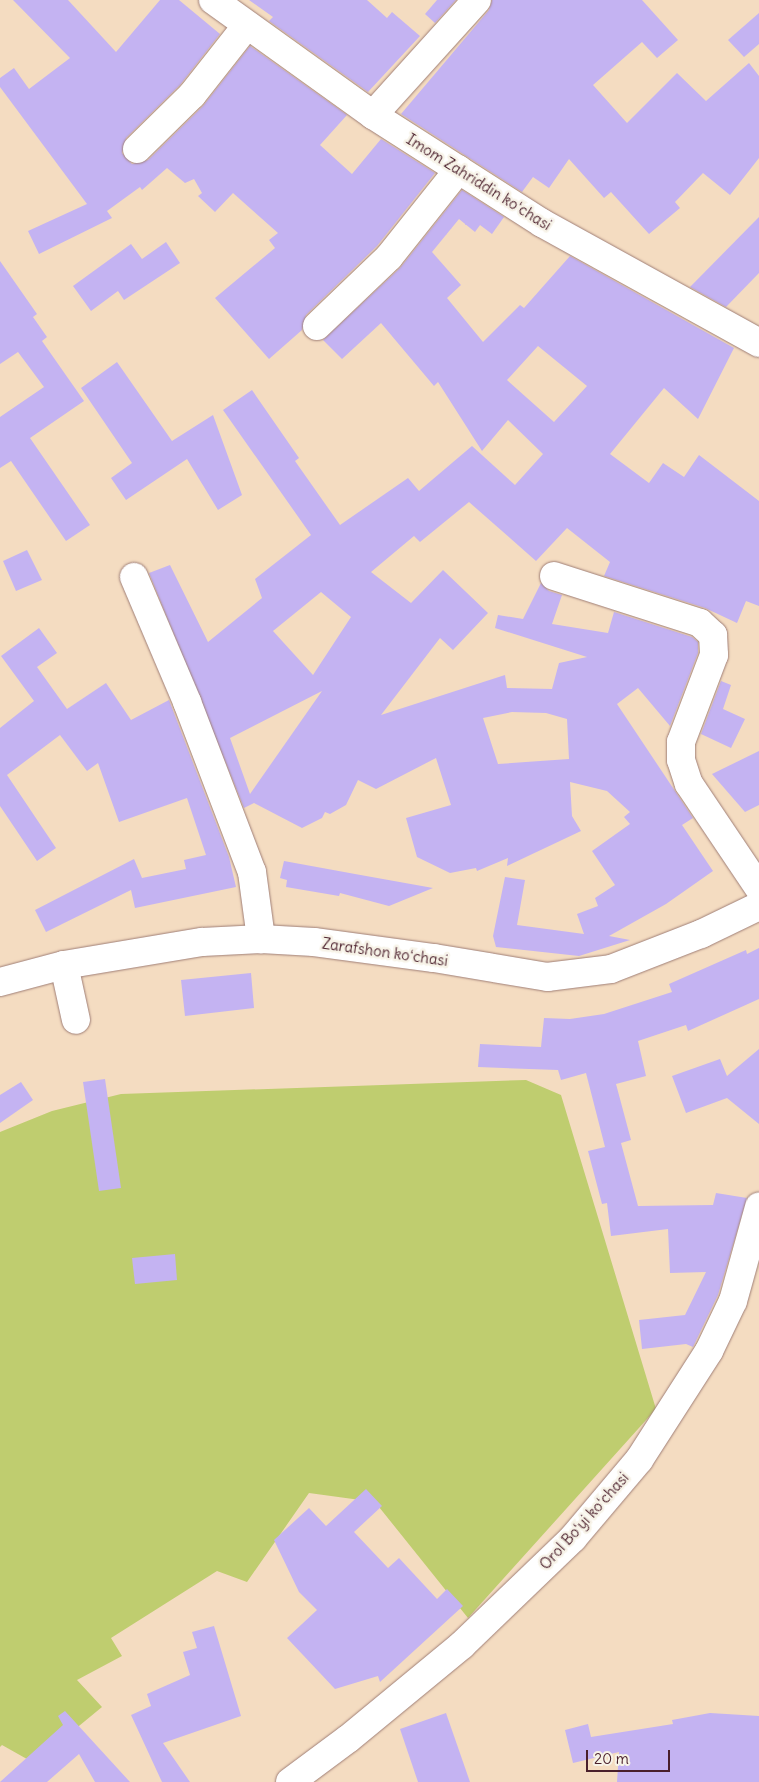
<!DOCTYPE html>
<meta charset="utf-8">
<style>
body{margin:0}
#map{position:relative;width:759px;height:1782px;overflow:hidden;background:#f4dcc1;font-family:Delius,sans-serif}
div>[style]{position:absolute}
.green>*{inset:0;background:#bfcd6f}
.building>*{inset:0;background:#c4b3f2}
.roads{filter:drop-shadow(0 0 1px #9f7e76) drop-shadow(0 0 1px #9f7e76)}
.minor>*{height:28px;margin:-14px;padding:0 14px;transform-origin:14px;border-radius:14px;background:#fff}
.major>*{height:28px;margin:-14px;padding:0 14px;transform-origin:14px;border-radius:14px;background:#fff}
span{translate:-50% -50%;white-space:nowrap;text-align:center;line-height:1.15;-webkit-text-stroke:5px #f7f3e8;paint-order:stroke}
.street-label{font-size:15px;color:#4a1f2b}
.scale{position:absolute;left:586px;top:1750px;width:84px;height:22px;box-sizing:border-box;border:2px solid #4a1f2b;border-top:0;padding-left:6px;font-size:15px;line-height:18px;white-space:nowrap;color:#4a1f2b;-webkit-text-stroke:4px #f7f3e8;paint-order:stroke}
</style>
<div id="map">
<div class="green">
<div style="clip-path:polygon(526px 1080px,561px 1095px,656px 1409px,468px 1618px,375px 1502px,309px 1493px,247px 1582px,217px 1571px,111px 1638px,122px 1656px,77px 1680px,102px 1707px,34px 1763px,2px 1745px,0 1747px,0 1132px,52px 1111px,121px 1094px)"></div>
</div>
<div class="building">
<div style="clip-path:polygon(13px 0,68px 0,116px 52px,160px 0,179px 0,220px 34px,180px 85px,126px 138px,122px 153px,132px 164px,148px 160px,203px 106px,250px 46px,347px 115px,320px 145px,352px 174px,381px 139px,435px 173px,377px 246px,306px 315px,302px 330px,269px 359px,215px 298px,275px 248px,269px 240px,278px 233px,233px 193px,215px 212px,198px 196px,202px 193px,194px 179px,185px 183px,167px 168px,142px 190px,140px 187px,107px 211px,112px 218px,39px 254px,28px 231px,87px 204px,0 87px,0 78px,14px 68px,29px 89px,70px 58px)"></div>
<div style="clip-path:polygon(249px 0,367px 0,387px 18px,392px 12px,420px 36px,368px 92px,269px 21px,273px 17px)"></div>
<div style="clip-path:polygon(437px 0,456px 0,435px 23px,425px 14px)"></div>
<div style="clip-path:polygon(492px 0,642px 0,678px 40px,657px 58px,642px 42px,593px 85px,627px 123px,677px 73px,706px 101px,749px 63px,759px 76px,759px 158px,730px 195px,703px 173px,675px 202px,680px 208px,649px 234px,611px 192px,604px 198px,569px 159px,549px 188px,533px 177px,522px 192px,401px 114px,489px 10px)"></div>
<div style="clip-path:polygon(759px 13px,759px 44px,744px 57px,728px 40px)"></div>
<div style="clip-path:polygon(evenodd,462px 190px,504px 217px,492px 234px,480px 225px,475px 232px,459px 219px,432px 252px,461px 285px,447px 298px,483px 342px,520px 305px,524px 308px,570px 256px,734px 348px,698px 419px,664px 388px,610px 454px,649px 483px,663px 463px,684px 477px,699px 455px,759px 501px,759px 606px,746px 601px,737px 623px,705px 608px,604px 576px,610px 562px,567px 528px,536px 561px,469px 502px,420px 542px,414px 536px,371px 572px,411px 603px,443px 570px,488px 613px,453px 650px,440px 638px,381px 715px,505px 675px,507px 688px,552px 689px,559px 663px,587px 657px,495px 628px,498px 615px,523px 619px,541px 583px,549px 591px,562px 595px,552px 624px,608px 633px,614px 612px,692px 637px,698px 642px,698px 653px,670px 726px,638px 688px,617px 704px,693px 818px,682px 825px,713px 871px,666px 904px,609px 936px,630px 940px,579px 956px,496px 947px,493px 936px,505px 877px,525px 880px,517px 925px,584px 934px,577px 914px,598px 906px,595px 898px,615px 885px,592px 851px,630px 824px,624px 817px,630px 812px,607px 791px,570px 782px,572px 816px,581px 831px,507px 866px,508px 858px,477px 871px,476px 868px,450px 873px,417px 857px,406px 818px,451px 805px,436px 758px,376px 789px,358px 780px,346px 805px,330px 814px,325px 812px,322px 818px,302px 828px,254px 803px,244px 808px,149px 573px,170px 565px,208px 642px,262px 598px,255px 579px,311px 535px,223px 410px,252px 390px,299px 458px,295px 461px,340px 525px,408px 478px,419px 491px,472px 446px,515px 485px,543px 454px,508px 420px,482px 451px,438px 382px,434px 386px,381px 323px,342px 359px,323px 340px,400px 268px,462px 190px,538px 346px,587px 386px,554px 422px,507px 380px,538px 346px,462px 190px,321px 592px,351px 617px,313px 675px,273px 631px,321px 592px,462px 190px,322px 691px,250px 794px,230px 738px,322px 691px,462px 190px,512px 712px,546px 713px,567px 719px,569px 759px,498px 764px,483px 718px,512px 712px)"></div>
<div style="clip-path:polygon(759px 217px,759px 273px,726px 307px,690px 287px)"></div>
<div style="clip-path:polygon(166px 242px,180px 263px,124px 300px,118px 291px,91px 311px,73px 286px,131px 244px,142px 259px)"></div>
<div style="clip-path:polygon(0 261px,37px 314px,33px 317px,47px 337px,42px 341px,84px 401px,30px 438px,90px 525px,66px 541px,11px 461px,0 468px,0 417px,44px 387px,18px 352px,0 364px)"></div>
<div style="clip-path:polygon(117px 362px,172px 441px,213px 415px,242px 495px,218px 510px,187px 459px,126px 500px,111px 478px,132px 463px,81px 388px)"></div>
<div style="clip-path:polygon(27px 550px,42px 580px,16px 591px,3px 561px)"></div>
<div style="clip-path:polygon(39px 628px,57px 653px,37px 667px,67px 709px,106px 683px,131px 720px,169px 700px,229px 857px,236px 887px,135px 908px,131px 890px,46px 932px,35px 910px,134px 859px,142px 878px,186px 869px,184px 860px,206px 855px,187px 798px,119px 822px,98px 763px,87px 771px,60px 735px,7px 775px,56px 848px,37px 861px,0 806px,0 728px,34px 701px,1px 656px)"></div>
<div style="clip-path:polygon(721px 681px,731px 685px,723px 709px,745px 719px,731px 748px,701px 734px)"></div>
<div style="clip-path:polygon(759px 751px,759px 805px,745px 812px,712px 774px)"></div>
<div style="clip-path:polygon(284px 861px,355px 874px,433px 888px,389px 906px,340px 893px,339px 896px,286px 887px,287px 880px,280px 878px)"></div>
<div style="clip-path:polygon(759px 948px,759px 999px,688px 1031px,686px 1025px,638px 1041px,646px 1076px,616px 1084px,631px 1140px,621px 1143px,638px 1206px,713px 1205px,716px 1193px,747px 1198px,718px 1295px,693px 1347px,686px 1344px,642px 1349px,639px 1320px,685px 1315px,706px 1272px,670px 1273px,668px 1229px,611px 1236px,607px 1203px,602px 1204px,588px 1151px,605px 1147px,586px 1073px,561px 1080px,558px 1070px,478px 1067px,480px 1044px,541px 1047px,544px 1018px,570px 1019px,604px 1014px,672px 992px,669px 984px,746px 950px,747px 954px)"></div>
<div style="clip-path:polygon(251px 973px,254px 1008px,185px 1016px,181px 980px)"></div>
<div style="clip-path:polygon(759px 1049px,759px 1124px,727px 1098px,686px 1113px,672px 1076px,720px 1059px,727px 1076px)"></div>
<div style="clip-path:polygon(105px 1079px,121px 1188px,99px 1191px,83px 1082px)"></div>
<div style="clip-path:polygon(21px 1082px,33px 1100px,0 1123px,0 1095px)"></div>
<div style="clip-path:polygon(175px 1254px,177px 1280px,135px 1284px,132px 1258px)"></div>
<div style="clip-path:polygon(366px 1489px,382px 1506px,354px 1532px,388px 1568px,399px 1558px,437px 1599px,447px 1589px,463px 1606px,380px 1682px,378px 1676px,335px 1689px,287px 1638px,317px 1610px,299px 1592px,274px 1540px,309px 1508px,326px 1526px)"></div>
<div style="clip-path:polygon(214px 1626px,241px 1716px,163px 1743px,190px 1782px,162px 1782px,131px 1715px,151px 1706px,147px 1694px,190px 1675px,183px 1652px,197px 1648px,192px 1632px)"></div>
<div style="clip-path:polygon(65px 1711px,130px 1782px,95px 1782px,79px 1754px,47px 1782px,0 1782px,63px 1725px,58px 1716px)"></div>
<div style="clip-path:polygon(446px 1713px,470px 1782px,418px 1782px,400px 1729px)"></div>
<div style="clip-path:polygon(710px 1713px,759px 1716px,759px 1782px,617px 1782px,619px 1752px,573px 1763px,565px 1730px,588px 1724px,591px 1737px,673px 1724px,672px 1720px)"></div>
</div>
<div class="roads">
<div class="minor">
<div style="left:213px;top:0;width:197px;rotate:35.7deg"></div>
<div style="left:373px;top:115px;width:201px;rotate:32.6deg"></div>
<div style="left:542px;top:223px;width:248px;rotate:28.9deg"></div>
<div style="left:373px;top:115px;width:155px;rotate:-47.9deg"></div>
<div style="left:137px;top:149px;width:77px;rotate:-44.5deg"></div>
<div style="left:192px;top:95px;width:89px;rotate:-51.8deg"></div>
<div style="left:317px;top:326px;width:100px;rotate:-43.8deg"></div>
<div style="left:389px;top:257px;width:112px;rotate:-51.5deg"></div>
<div style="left:554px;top:576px;width:153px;rotate:17.8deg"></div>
<div style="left:700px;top:623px;width:18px;rotate:43deg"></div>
<div style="left:713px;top:635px;width:20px;rotate:87deg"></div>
<div style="left:714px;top:655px;width:93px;rotate:110.8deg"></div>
<div style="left:681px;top:742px;width:18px;rotate:90deg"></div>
<div style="left:681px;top:760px;width:25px;rotate:72deg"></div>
<div style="left:689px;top:784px;width:125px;rotate:56.1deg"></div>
<div style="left:134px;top:577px;width:136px;rotate:67deg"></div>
<div style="left:187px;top:702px;width:182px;rotate:69.1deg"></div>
<div style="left:252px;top:872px;width:68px;rotate:82.3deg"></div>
<div style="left:64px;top:965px;width:56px;rotate:77.7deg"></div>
<div style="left:290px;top:1782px;width:72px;rotate:-36.6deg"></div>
<div style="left:348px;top:1739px;width:148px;rotate:-39.5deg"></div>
<div style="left:462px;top:1645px;width:154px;rotate:-43.9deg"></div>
<div style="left:573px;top:1538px;width:102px;rotate:-49.8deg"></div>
<div style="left:639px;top:1460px;width:130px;rotate:-57.3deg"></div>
<div style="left:709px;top:1351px;width:55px;rotate:-64.4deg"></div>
<div style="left:733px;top:1301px;width:98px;rotate:-74.5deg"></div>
</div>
<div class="major">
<div style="left:0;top:982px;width:66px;rotate:-14.9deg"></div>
<div style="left:64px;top:965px;width:140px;rotate:-9.5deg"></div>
<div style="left:202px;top:942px;width:59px;rotate:-2.9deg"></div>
<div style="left:261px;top:939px;width:53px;rotate:3.2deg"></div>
<div style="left:314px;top:942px;width:121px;rotate:7.6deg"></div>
<div style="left:434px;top:958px;width:115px;rotate:9.5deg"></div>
<div style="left:547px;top:977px;width:64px;rotate:-7.1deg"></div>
<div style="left:611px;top:969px;width:97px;rotate:-21.3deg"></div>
<div style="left:701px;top:934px;width:64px;rotate:-25.8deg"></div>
</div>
</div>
<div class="street-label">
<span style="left:479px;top:182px;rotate:32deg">Imom Zahriddin koʻchasi</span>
<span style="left:385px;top:952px;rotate:8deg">Zarafshon koʻchasi</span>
<span style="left:584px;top:1521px;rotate:-48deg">Orol Boʻyi koʻchasi</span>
</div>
<div class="scale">20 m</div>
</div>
